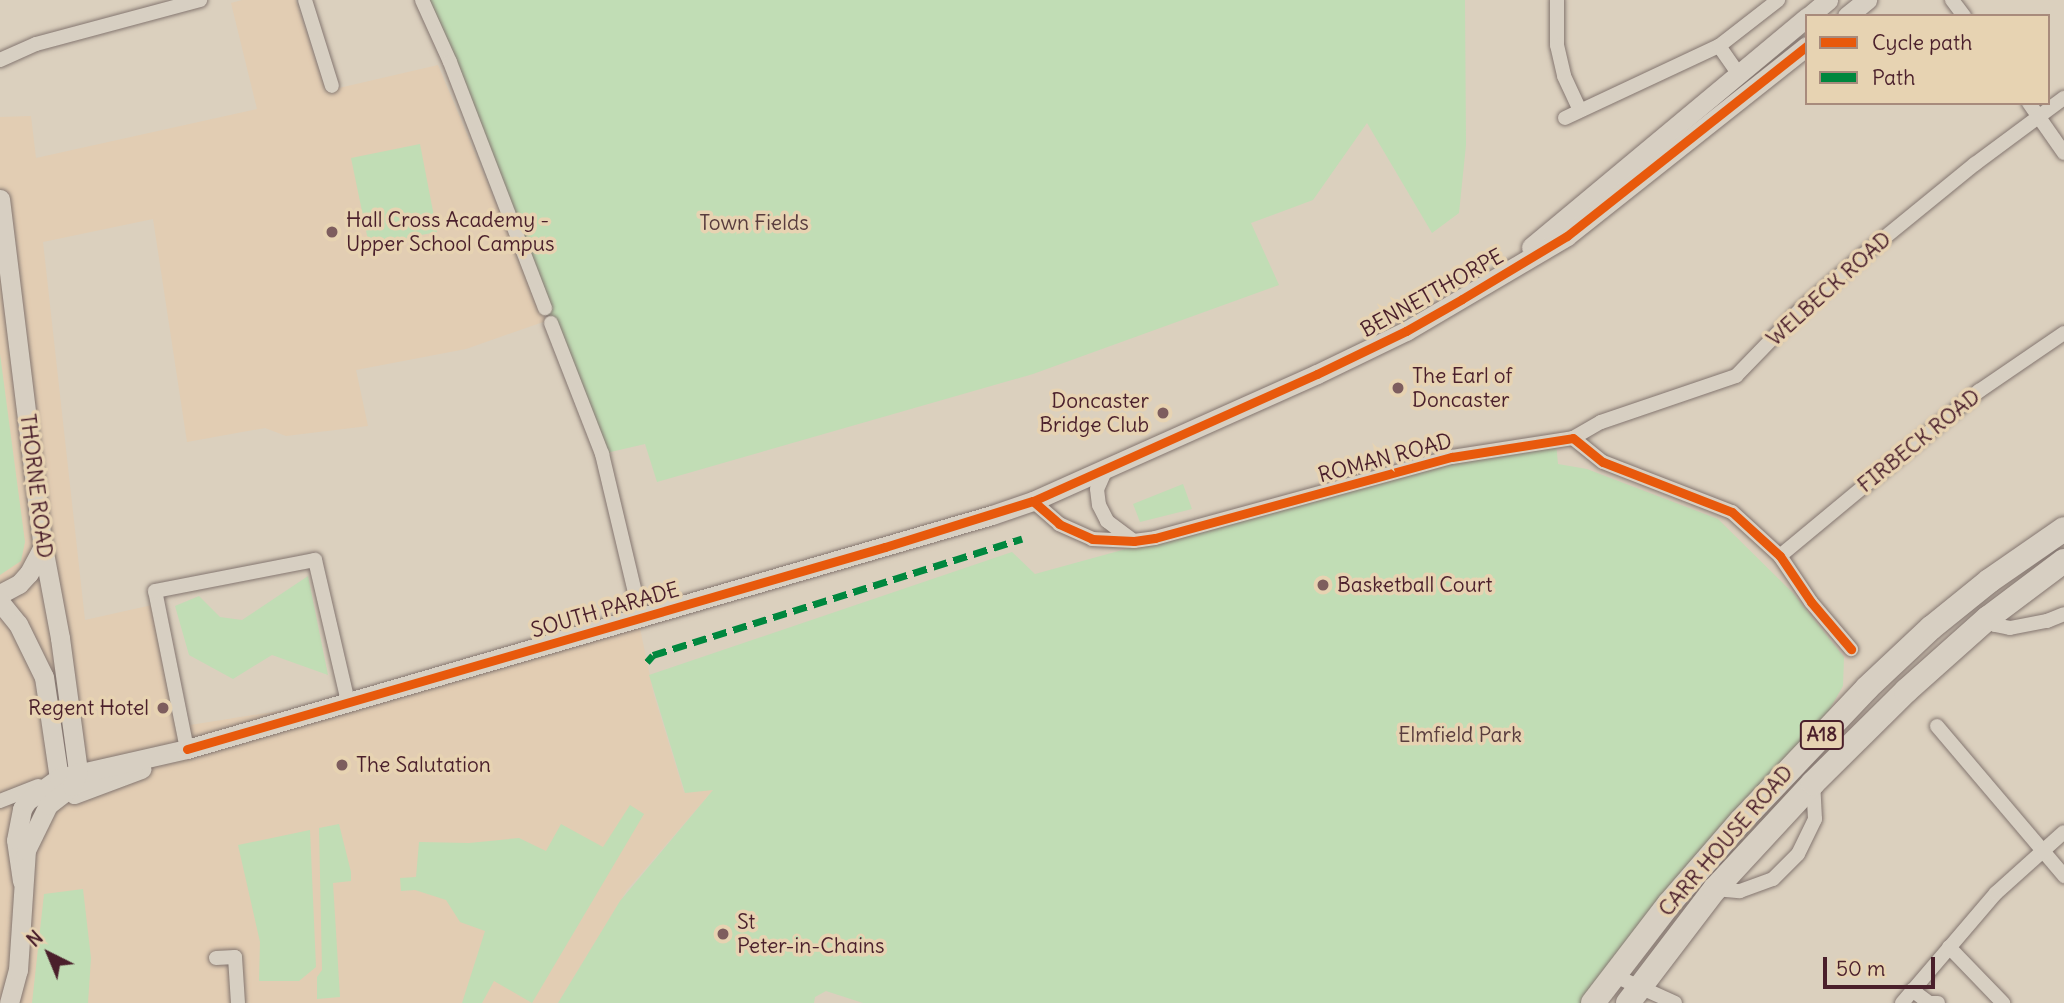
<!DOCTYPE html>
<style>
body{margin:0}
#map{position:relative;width:2064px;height:1003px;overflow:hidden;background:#dbd0be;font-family:Delius,sans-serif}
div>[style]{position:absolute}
.built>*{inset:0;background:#e2cdb3}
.green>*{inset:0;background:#c1ddb5}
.roads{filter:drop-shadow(0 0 2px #847670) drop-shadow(0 0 2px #847670)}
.street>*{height:14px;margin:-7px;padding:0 7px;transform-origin:7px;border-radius:7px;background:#d7cfc2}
.secondary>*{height:19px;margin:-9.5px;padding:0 9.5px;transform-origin:9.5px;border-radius:9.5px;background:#d7cfc2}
.highway>*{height:24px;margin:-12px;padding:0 12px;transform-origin:12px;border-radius:12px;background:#d7cfc2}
.quiet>*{height:7px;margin-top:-3.5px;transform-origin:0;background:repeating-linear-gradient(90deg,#00873e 0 14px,transparent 0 21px)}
.cycleway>*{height:9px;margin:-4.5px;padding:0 4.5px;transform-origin:4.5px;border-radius:4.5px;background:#e8590c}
.dots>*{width:19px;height:19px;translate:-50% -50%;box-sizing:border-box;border:4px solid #e7d3b2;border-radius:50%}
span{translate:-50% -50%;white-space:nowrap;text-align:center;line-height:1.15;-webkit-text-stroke:7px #e7d3b2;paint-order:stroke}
.shield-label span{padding:2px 5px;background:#e7d3b2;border:2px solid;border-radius:5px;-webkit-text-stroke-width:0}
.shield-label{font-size:19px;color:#4a1f2b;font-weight:700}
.poi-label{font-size:21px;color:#4a1f2b}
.left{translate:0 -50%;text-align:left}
.right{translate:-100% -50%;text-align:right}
.park-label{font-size:21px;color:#593d3e}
.street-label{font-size:21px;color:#4a1f2b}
.legend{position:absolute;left:1805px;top:14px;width:245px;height:91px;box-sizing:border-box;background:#e7d3b2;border:2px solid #a88b7c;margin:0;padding:9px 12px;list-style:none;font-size:21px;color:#4a1f2b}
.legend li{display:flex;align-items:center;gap:14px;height:35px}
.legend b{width:35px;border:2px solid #a88b7c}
.north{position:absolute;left:14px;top:919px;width:70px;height:70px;-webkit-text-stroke:5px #e7d3b2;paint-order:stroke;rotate:317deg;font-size:19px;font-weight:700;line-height:28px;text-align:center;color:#4a1f2b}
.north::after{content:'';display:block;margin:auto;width:24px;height:32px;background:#4a1f2b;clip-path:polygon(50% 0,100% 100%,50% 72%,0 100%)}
.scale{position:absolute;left:1823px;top:957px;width:112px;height:32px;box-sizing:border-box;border:4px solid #4a1f2b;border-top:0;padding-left:9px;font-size:21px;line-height:24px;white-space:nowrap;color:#4a1f2b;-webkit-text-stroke:5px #e7d3b2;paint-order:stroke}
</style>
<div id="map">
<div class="built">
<div style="clip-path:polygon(242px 0,296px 0,326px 91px,438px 65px,546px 321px,466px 349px,356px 370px,368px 426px,286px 436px,265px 428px,187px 442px,153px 219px,43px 242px,85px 620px,161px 603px,184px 726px,348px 700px,638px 619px,654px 695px,684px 792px,714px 789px,627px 890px,558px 1003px,0 1003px,0 117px,31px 116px,36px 158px,257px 109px,231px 3px)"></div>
</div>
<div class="green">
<div style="clip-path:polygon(421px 0,1465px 0,1466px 145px,1459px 213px,1432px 233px,1367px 123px,1313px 200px,1251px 223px,1279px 285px,1033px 374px,657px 482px,645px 444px,602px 454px,450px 62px)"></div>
<div style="clip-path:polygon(420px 144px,437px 232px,369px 245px,351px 158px)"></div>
<div style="clip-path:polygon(0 354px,25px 542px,21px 561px,0 575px)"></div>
<div style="clip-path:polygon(1556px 442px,1558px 464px,1587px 469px,1718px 519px,1793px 593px,1844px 657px,1843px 686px,1804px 754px,1593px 1003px,863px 1003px,826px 991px,815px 997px,814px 1003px,558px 1003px,620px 901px,713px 790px,685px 793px,649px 675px,1012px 552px,1035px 574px,1394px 475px)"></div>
<div style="clip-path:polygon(1183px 484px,1192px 509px,1140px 522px,1133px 504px)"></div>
<div style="clip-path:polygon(308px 576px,328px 675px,272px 655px,233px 679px,189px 655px,175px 606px,199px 596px,220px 617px,242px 620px)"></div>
<div style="clip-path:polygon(630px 805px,644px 814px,532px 1003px,494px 981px,482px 1003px,462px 1003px,485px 931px,460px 922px,446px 900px,415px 890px,401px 891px,400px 878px,416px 877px,419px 842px,469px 843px,519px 838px,546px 851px,561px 824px,603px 847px)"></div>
<div style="clip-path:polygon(339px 824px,351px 872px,351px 881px,333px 883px,340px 997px,317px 999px,317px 977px,322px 970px,319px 828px)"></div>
<div style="clip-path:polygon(310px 830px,316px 967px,299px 981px,259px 981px,260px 942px,238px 845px)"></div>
<div style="clip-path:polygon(83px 889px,91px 958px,88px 1003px,32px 1003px,44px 894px)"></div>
</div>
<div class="roads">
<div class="street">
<div style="left:305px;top:0;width:90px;rotate:72.6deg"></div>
<div style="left:422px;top:0;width:68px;rotate:65.7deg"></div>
<div style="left:450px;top:62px;width:264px;rotate:68.9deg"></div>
<div style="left:1557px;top:0;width:45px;rotate:90deg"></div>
<div style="left:1557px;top:45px;width:32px;rotate:77deg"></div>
<div style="left:1564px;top:76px;width:38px;rotate:65deg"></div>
<div style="left:1952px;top:0;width:20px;rotate:53deg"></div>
<div style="left:1719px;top:46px;width:32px;rotate:55deg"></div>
<div style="left:0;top:60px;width:39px;rotate:-24deg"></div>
<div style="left:36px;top:44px;width:170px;rotate:-15deg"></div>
<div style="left:2029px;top:103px;width:61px;rotate:55deg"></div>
<div style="left:1565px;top:118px;width:170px;rotate:-25.1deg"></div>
<div style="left:1719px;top:46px;width:75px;rotate:-37.9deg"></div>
<div style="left:551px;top:323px;width:141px;rotate:68.7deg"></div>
<div style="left:602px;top:454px;width:169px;rotate:76.6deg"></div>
<div style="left:1573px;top:438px;width:32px;rotate:-30deg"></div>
<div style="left:1601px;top:422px;width:143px;rotate:-18.8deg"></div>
<div style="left:1736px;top:376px;width:89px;rotate:-45.9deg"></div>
<div style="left:1798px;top:312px;width:85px;rotate:-41.2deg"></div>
<div style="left:1862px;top:256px;width:146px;rotate:-39.2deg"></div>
<div style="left:1975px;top:164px;width:111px;rotate:-36.6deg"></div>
<div style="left:1107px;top:467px;width:24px;rotate:114deg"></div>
<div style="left:1097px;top:489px;width:16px;rotate:83deg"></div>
<div style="left:1099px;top:505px;width:18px;rotate:63deg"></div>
<div style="left:1107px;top:521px;width:31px;rotate:37deg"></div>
<div style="left:1033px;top:501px;width:35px;rotate:41deg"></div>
<div style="left:1059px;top:524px;width:36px;rotate:24deg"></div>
<div style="left:1092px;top:539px;width:42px;rotate:2.7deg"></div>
<div style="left:1134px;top:541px;width:21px;rotate:-8deg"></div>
<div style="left:1155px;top:538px;width:308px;rotate:-15.3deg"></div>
<div style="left:1452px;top:457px;width:122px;rotate:-8.9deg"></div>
<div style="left:1573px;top:438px;width:38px;rotate:39deg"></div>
<div style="left:1603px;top:462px;width:138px;rotate:21.2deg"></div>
<div style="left:1732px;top:512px;width:65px;rotate:42.5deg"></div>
<div style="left:1780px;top:556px;width:55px;rotate:56deg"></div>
<div style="left:1811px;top:602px;width:62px;rotate:49.6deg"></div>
<div style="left:1780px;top:556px;width:259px;rotate:-39.7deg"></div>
<div style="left:1979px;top:391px;width:103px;rotate:-34.3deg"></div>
<div style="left:1988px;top:618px;width:10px;rotate:45deg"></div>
<div style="left:1995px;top:625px;width:15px;rotate:11deg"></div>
<div style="left:2010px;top:628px;width:38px;rotate:-11deg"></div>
<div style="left:2047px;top:621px;width:18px;rotate:-22deg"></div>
<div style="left:1937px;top:726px;width:197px;rotate:49.7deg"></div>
<div style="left:187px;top:749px;width:161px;rotate:-101.4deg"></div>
<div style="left:155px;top:591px;width:163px;rotate:-11deg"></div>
<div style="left:315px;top:560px;width:146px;rotate:76.9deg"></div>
<div style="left:0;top:801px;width:41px;rotate:-21.5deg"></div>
<div style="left:1715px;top:889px;width:25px;rotate:5deg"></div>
<div style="left:1740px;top:891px;width:35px;rotate:-20deg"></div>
<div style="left:1773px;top:879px;width:35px;rotate:-45deg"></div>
<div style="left:1798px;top:854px;width:39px;rotate:-64deg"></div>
<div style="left:1815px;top:819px;width:36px;rotate:-93deg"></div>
<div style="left:1949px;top:947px;width:78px;rotate:46deg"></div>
<div style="left:216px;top:958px;width:19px;rotate:-3deg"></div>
<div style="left:235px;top:957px;width:46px;rotate:86.3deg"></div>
<div style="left:1613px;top:975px;width:68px;rotate:24.3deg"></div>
<div style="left:1912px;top:990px;width:21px;rotate:37deg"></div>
<div style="left:1929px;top:1003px;width:9px"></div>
<div style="left:1902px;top:1003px;width:145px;rotate:-49.5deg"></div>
<div style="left:1996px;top:893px;width:91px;rotate:-41.9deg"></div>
</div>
<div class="secondary">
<div style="left:1809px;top:16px;width:25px;rotate:-40deg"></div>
<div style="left:1847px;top:16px;width:26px;rotate:-39deg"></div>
<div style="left:0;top:199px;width:351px;rotate:83deg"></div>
<div style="left:43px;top:547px;width:93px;rotate:79.4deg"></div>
<div style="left:60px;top:638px;width:135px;rotate:82.3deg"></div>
<div style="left:1531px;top:247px;width:359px;rotate:-39.8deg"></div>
<div style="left:0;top:594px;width:21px;rotate:-28deg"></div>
<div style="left:19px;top:584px;width:15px;rotate:-48deg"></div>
<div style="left:29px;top:573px;width:30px;rotate:-62deg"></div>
<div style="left:0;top:602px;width:28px;rotate:51deg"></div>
<div style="left:18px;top:624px;width:59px;rotate:63.9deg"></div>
<div style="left:44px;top:677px;width:102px;rotate:81.6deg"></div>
<div style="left:59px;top:778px;width:14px;rotate:54deg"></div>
<div style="left:67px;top:789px;width:18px"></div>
<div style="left:74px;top:794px;width:72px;rotate:-20.5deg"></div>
<div style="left:22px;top:881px;width:41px;rotate:-98.3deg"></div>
<div style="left:16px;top:840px;width:32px;rotate:-79deg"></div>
<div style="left:22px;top:809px;width:9px;rotate:-58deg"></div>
<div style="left:27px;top:801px;width:39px;rotate:-36deg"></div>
<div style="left:59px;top:778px;width:131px;rotate:-12.8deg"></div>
<div style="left:187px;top:749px;width:838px;rotate:-16.21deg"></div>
<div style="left:992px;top:515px;width:43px;rotate:-18.9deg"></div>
<div style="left:1033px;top:501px;width:311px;rotate:-24.1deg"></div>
<div style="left:1317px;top:374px;width:99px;rotate:-25.8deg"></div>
<div style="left:1406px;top:331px;width:187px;rotate:-30.5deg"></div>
<div style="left:1567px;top:236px;width:306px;rotate:-38.4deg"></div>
<div style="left:9px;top:1003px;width:34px;rotate:-75deg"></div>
<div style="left:18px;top:970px;width:120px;rotate:-86.2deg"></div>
<div style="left:26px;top:850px;width:50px;rotate:-63.9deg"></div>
<div style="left:48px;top:805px;width:31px;rotate:-38deg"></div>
<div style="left:72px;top:786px;width:15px;rotate:-67deg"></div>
</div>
<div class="highway">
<div style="left:1593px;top:1003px;width:125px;rotate:-52.5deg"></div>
<div style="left:1669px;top:904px;width:110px;rotate:-49.1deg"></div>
<div style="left:1741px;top:821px;width:183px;rotate:-46.5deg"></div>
<div style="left:1867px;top:688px;width:88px;rotate:-43.2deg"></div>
<div style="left:1931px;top:628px;width:75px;rotate:-39deg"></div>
<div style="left:1989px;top:581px;width:91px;rotate:-34.7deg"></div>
<div style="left:1628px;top:1003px;width:143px;rotate:-52.7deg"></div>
<div style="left:1715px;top:889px;width:144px;rotate:-47.2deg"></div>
<div style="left:1813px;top:783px;width:131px;rotate:-44.7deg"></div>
<div style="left:1906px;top:691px;width:110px;rotate:-41.7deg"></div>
<div style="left:1988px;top:618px;width:95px;rotate:-36.9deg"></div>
</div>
</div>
<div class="quiet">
<div style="left:647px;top:662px;width:9px;rotate:-49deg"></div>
<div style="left:653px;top:655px;width:387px;rotate:-17.5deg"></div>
</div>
<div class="cycleway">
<div style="left:1033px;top:501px;width:35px;rotate:41deg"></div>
<div style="left:1059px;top:524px;width:36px;rotate:24deg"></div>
<div style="left:1092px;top:539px;width:42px;rotate:2.7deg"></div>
<div style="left:1134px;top:541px;width:21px;rotate:-8deg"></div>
<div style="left:1155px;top:538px;width:308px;rotate:-15.3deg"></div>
<div style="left:1452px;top:457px;width:122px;rotate:-8.9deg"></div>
<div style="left:1573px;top:438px;width:38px;rotate:39deg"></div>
<div style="left:1603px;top:462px;width:138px;rotate:21.2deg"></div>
<div style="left:1732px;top:512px;width:65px;rotate:42.5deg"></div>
<div style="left:1780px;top:556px;width:55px;rotate:56deg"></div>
<div style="left:1811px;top:602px;width:62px;rotate:49.6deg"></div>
<div style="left:187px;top:749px;width:727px;rotate:-16.14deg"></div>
<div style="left:885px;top:547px;width:155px;rotate:-17.3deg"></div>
<div style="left:1033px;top:501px;width:311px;rotate:-24.1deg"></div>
<div style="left:1317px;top:374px;width:99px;rotate:-25.8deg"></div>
<div style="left:1406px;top:331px;width:64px;rotate:-29.7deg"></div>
<div style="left:1462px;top:299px;width:122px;rotate:-31deg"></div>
<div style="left:1567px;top:236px;width:306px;rotate:-38.4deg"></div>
</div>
<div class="dots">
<div style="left:332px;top:232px;background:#7d5d5e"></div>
<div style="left:1398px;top:388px;background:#7d5d5e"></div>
<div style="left:1163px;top:413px;background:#7d5d5e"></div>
<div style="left:1323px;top:585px;background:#7d5d5e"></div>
<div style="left:163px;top:708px;background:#7d5d5e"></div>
<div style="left:342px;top:765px;background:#7d5d5e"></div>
<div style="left:723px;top:934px;background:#7d5d5e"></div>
</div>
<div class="shield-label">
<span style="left:1822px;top:735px">A18</span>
</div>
<div class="poi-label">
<span class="left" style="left:346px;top:232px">Hall Cross Academy -<br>Upper School Campus</span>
<span class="left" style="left:1412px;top:388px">The Earl of<br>Doncaster</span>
<span class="right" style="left:1149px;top:413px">Doncaster<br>Bridge Club</span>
<span class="left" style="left:1337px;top:585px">Basketball Court</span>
<span class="right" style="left:149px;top:708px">Regent Hotel</span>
<span class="left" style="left:356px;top:765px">The Salutation</span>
<span class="left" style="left:737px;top:934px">St<br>Peter-in-Chains</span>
</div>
<div class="park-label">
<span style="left:754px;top:223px">Town Fields</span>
<span style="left:1460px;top:735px">Elmfield Park</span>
</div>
<div class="street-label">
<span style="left:1829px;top:289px;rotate:-42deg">WELBECK ROAD</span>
<span style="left:1432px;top:293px;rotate:-29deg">BENNETTHORPE</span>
<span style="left:1919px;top:441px;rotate:-39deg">FIRBECK ROAD</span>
<span style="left:1385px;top:458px;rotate:-15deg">ROMAN ROAD</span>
<span style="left:36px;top:486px;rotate:83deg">THORNE ROAD</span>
<span style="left:605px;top:610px;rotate:-16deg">SOUTH PARADE</span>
<span style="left:1726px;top:841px;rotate:-49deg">CARR HOUSE ROAD</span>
</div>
<ul class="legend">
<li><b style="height:9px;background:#e8590c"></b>Cycle path</li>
<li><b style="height:9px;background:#00873e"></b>Path</li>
</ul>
<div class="north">N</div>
<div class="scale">50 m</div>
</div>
